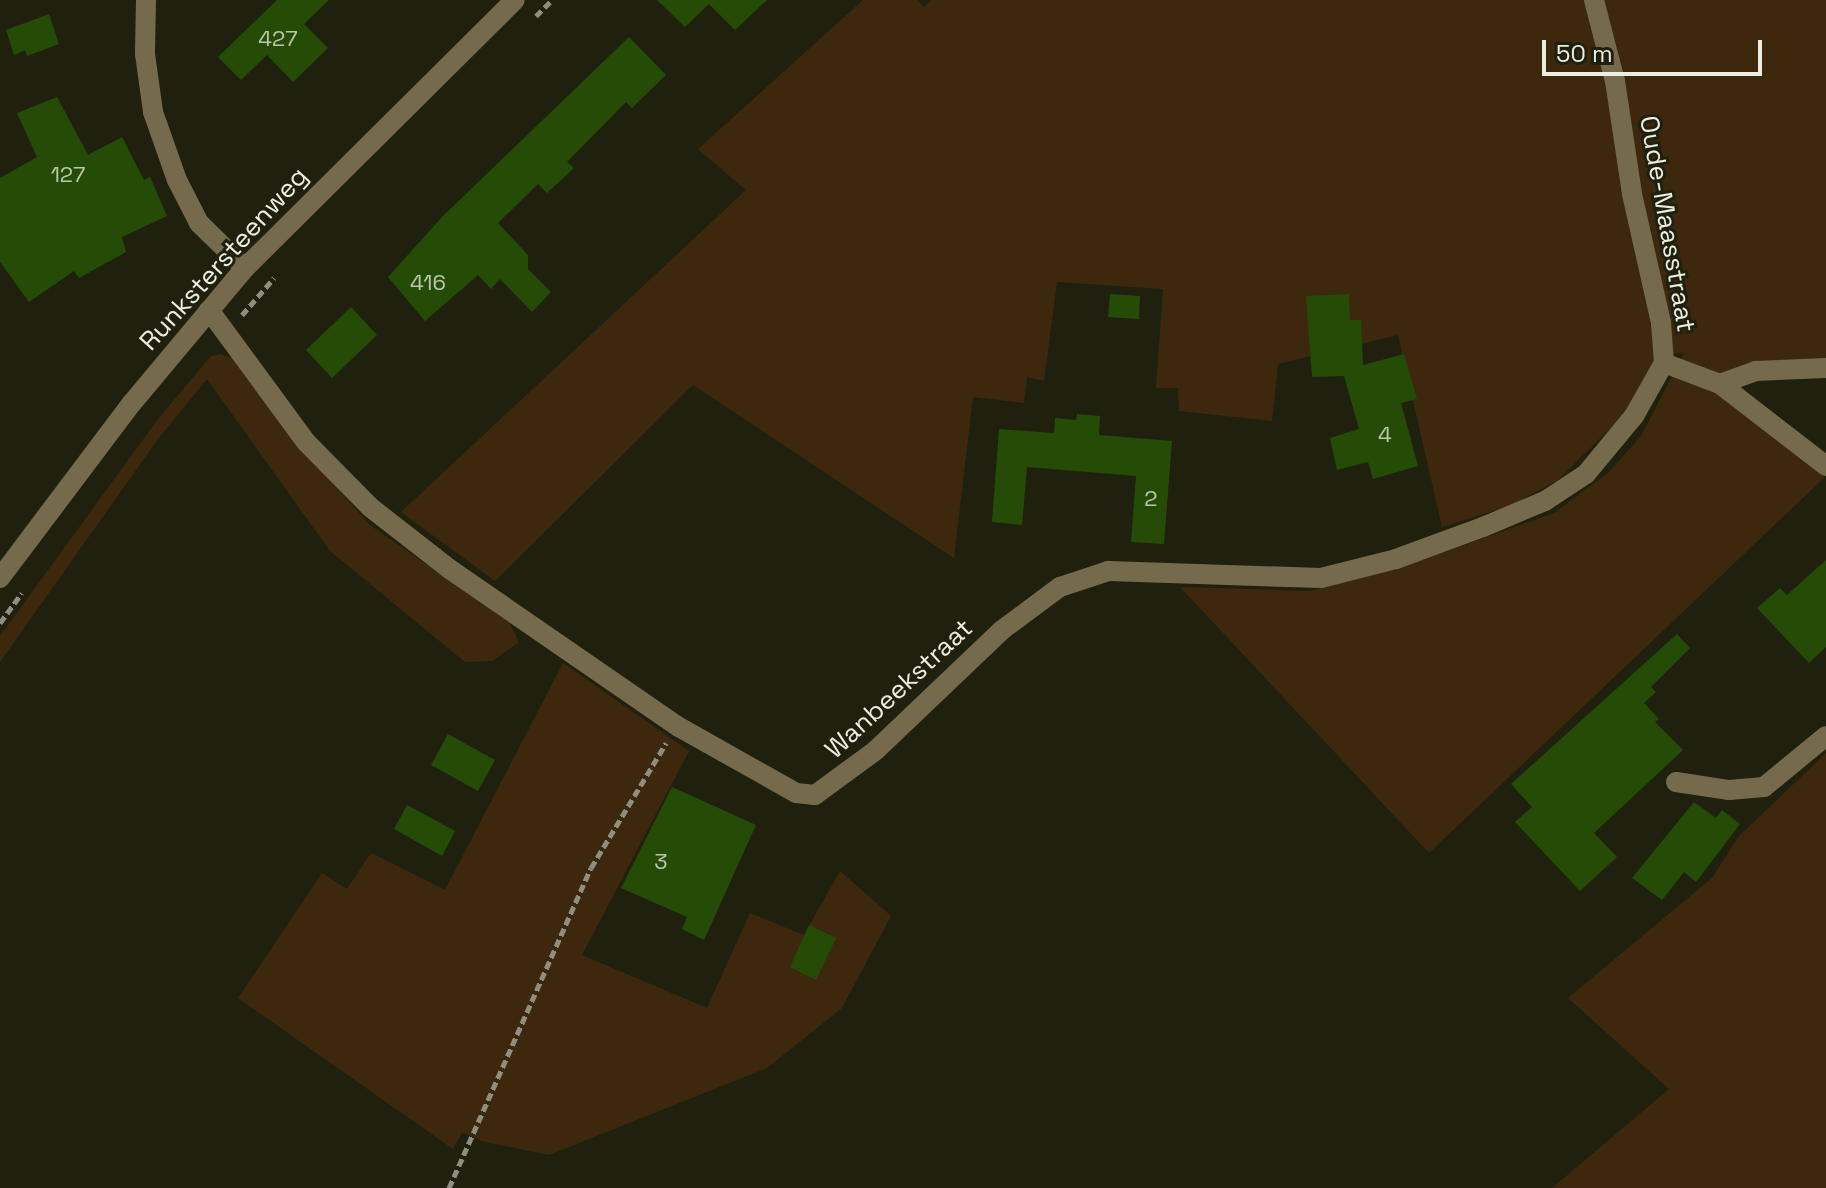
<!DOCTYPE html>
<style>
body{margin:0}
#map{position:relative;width:1826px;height:1188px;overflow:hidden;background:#1f210e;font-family:"Space Grotesk",sans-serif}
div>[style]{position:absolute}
.green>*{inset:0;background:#3e280d}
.building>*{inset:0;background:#254c07}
.path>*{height:5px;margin-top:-2.5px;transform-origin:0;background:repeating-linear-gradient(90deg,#8e8f80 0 8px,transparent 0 12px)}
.minor>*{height:20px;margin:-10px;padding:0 10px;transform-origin:10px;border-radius:10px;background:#756a4c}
span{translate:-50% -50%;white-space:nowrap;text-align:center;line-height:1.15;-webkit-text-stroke:6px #1f210e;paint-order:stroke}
.number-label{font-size:22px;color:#bbc6ab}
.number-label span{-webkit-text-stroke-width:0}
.street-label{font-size:26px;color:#edeee2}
.scale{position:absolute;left:1542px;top:40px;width:220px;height:36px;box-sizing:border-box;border:4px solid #edeee2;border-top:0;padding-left:10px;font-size:24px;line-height:28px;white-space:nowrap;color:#edeee2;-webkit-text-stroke:6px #1f210e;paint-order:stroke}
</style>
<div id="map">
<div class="green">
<div style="clip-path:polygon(863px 0,917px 0,924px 7px,932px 0,1826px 0,1826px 364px,1740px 384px,1772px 433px,1825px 477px,1429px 853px,1180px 587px,1310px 591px,1426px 559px,1554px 513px,1608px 473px,1641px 436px,1684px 353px,1662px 355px,1626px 413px,1558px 480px,1512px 505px,1442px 527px,1398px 335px,1278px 364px,1272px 421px,1179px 411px,1178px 388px,1156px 388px,1163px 289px,1057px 282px,1044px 381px,1027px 377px,1024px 403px,973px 397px,954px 558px,693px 385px,495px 581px,401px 512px,746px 190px,698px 149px)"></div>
<div style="clip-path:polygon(220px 354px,232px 358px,287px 432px,370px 525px,509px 622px,519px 642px,492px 661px,465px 662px,330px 551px,207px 379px,158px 439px,0 662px,0 636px,158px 419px,211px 356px)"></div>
<div style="clip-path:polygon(563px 663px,689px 751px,582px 955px,707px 1008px,750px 913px,804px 935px,840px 871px,891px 916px,842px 1008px,767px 1068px,549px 1155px,481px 1141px,462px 1132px,453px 1149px,238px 998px,322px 873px,347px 889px,371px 853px,445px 890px)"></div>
<div style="clip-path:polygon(1826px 753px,1826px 1188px,1552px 1188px,1669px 1089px,1568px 998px,1712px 878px,1739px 836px)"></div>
</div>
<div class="building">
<div style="clip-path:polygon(277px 0,329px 0,304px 24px,328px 48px,293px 82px,267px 55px,241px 80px,218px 57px)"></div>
<div style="clip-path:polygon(657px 0,767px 0,735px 30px,709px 4px,685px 27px)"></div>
<div style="clip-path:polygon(49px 14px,59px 44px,27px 56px,25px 50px,14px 55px,6px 30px)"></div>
<div style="clip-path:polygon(629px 37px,666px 75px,632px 108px,626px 102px,567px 162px,574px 168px,547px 193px,538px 184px,498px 223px,528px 255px,528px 269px,551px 292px,532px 312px,500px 279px,491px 289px,478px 275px,425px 321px,388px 277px,443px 216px)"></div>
<div style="clip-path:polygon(57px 97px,88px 155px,122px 137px,144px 180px,150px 177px,167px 216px,122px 237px,126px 252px,79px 278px,74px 271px,29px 302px,0 262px,0 178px,37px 157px,17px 113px)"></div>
<div style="clip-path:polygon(1110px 294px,1140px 296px,1139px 319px,1108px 317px)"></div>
<div style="clip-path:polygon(1349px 294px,1350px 320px,1361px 320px,1363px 365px,1404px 354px,1417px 399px,1401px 403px,1418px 466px,1373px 479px,1368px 462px,1337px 470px,1330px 438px,1359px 429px,1344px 376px,1312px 377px,1306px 296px)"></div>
<div style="clip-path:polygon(351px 307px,377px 335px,332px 378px,306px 350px)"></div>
<div style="clip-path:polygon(1077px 414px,1100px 416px,1099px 435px,1172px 441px,1164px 544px,1131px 542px,1136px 476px,1027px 467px,1022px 525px,992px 522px,999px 429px,1054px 433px,1055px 418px,1076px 420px)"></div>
<div style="clip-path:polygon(1826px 560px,1826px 647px,1809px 663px,1757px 608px,1780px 588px,1787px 595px)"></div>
<div style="clip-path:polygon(1677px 634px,1690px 648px,1651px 687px,1656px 692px,1644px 703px,1659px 719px,1655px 722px,1683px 750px,1594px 833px,1617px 857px,1580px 891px,1515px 822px,1532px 807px,1511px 784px)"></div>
<div style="clip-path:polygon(448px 734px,495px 760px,478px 791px,431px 765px)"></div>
<div style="clip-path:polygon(672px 787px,756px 825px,704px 940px,682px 929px,687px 917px,621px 888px)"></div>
<div style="clip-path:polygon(1694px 802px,1716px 818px,1722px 810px,1740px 824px,1696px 882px,1684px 872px,1662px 900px,1632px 878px)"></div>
<div style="clip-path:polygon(407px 805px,455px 831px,442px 856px,394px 829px)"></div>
<div style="clip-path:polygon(809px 925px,836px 938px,816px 980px,790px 967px)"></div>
</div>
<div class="path">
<div style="left:536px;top:16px;width:23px;rotate:-45deg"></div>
<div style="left:242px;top:315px;width:49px;rotate:-49.1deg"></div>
<div style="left:0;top:623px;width:37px;rotate:-54deg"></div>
<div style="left:449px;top:1188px;width:350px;rotate:-66.1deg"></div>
<div style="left:591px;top:868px;width:146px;rotate:-59deg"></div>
</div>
<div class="minor">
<div style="left:146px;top:0;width:54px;rotate:91.1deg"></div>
<div style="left:145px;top:54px;width:59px;rotate:82.1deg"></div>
<div style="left:153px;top:112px;width:72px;rotate:70.6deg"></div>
<div style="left:177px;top:180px;width:48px;rotate:62.9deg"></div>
<div style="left:199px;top:223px;width:64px;rotate:44.4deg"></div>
<div style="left:1594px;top:0;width:84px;rotate:75.5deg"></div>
<div style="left:1615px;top:81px;width:114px;rotate:81.4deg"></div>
<div style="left:1632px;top:194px;width:132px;rotate:77.3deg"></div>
<div style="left:1661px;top:323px;width:40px;rotate:85.7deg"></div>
<div style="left:209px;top:310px;width:164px;rotate:53.7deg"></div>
<div style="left:306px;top:442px;width:91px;rotate:45.4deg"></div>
<div style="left:370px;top:507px;width:103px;rotate:37.9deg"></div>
<div style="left:451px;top:570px;width:277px;rotate:34.6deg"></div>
<div style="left:679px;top:727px;width:134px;rotate:29.4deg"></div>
<div style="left:796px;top:793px;width:19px;rotate:6deg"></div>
<div style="left:815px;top:795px;width:74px;rotate:-36.3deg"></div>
<div style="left:875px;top:751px;width:175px;rotate:-43.6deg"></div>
<div style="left:1002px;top:630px;width:72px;rotate:-36.6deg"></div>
<div style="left:1060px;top:587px;width:51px;rotate:-18.4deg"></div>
<div style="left:1108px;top:571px;width:213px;rotate:1.9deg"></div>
<div style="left:1321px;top:578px;width:77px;rotate:-14.2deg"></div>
<div style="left:1396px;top:559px;width:93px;rotate:-20.2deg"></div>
<div style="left:1483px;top:527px;width:67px;rotate:-22.8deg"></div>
<div style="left:1545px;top:501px;width:49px;rotate:-33.4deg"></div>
<div style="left:1586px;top:474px;width:75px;rotate:-50.4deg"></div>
<div style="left:1634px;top:416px;width:61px;rotate:-60.5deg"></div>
<div style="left:1664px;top:363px;width:60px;rotate:20.6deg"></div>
<div style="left:1720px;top:384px;width:134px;rotate:37.7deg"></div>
<div style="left:1720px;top:384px;width:37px;rotate:-20deg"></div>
<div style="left:1755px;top:371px;width:71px;rotate:-2.4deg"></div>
<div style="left:0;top:578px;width:219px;rotate:-53deg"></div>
<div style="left:132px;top:403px;width:176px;rotate:-50.1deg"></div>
<div style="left:245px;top:268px;width:380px;rotate:-44.8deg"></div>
<div style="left:1676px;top:782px;width:54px;rotate:8.6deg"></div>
<div style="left:1729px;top:790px;width:35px;rotate:-5deg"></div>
<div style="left:1764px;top:787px;width:80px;rotate:-39.4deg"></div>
</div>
<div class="number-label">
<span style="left:278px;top:39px">427</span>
<span style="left:68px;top:175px">127</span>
<span style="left:428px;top:283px">416</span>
<span style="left:1385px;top:435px">4</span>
<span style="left:1151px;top:499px">2</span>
<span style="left:661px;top:862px">3</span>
</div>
<div class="street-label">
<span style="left:1667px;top:224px;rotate:80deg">Oude-Maasstraat</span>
<span style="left:224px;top:259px;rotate:-48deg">Runkstersteenweg</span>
<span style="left:899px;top:689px;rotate:-43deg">Wanbeekstraat</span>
</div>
<div class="scale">50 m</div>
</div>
